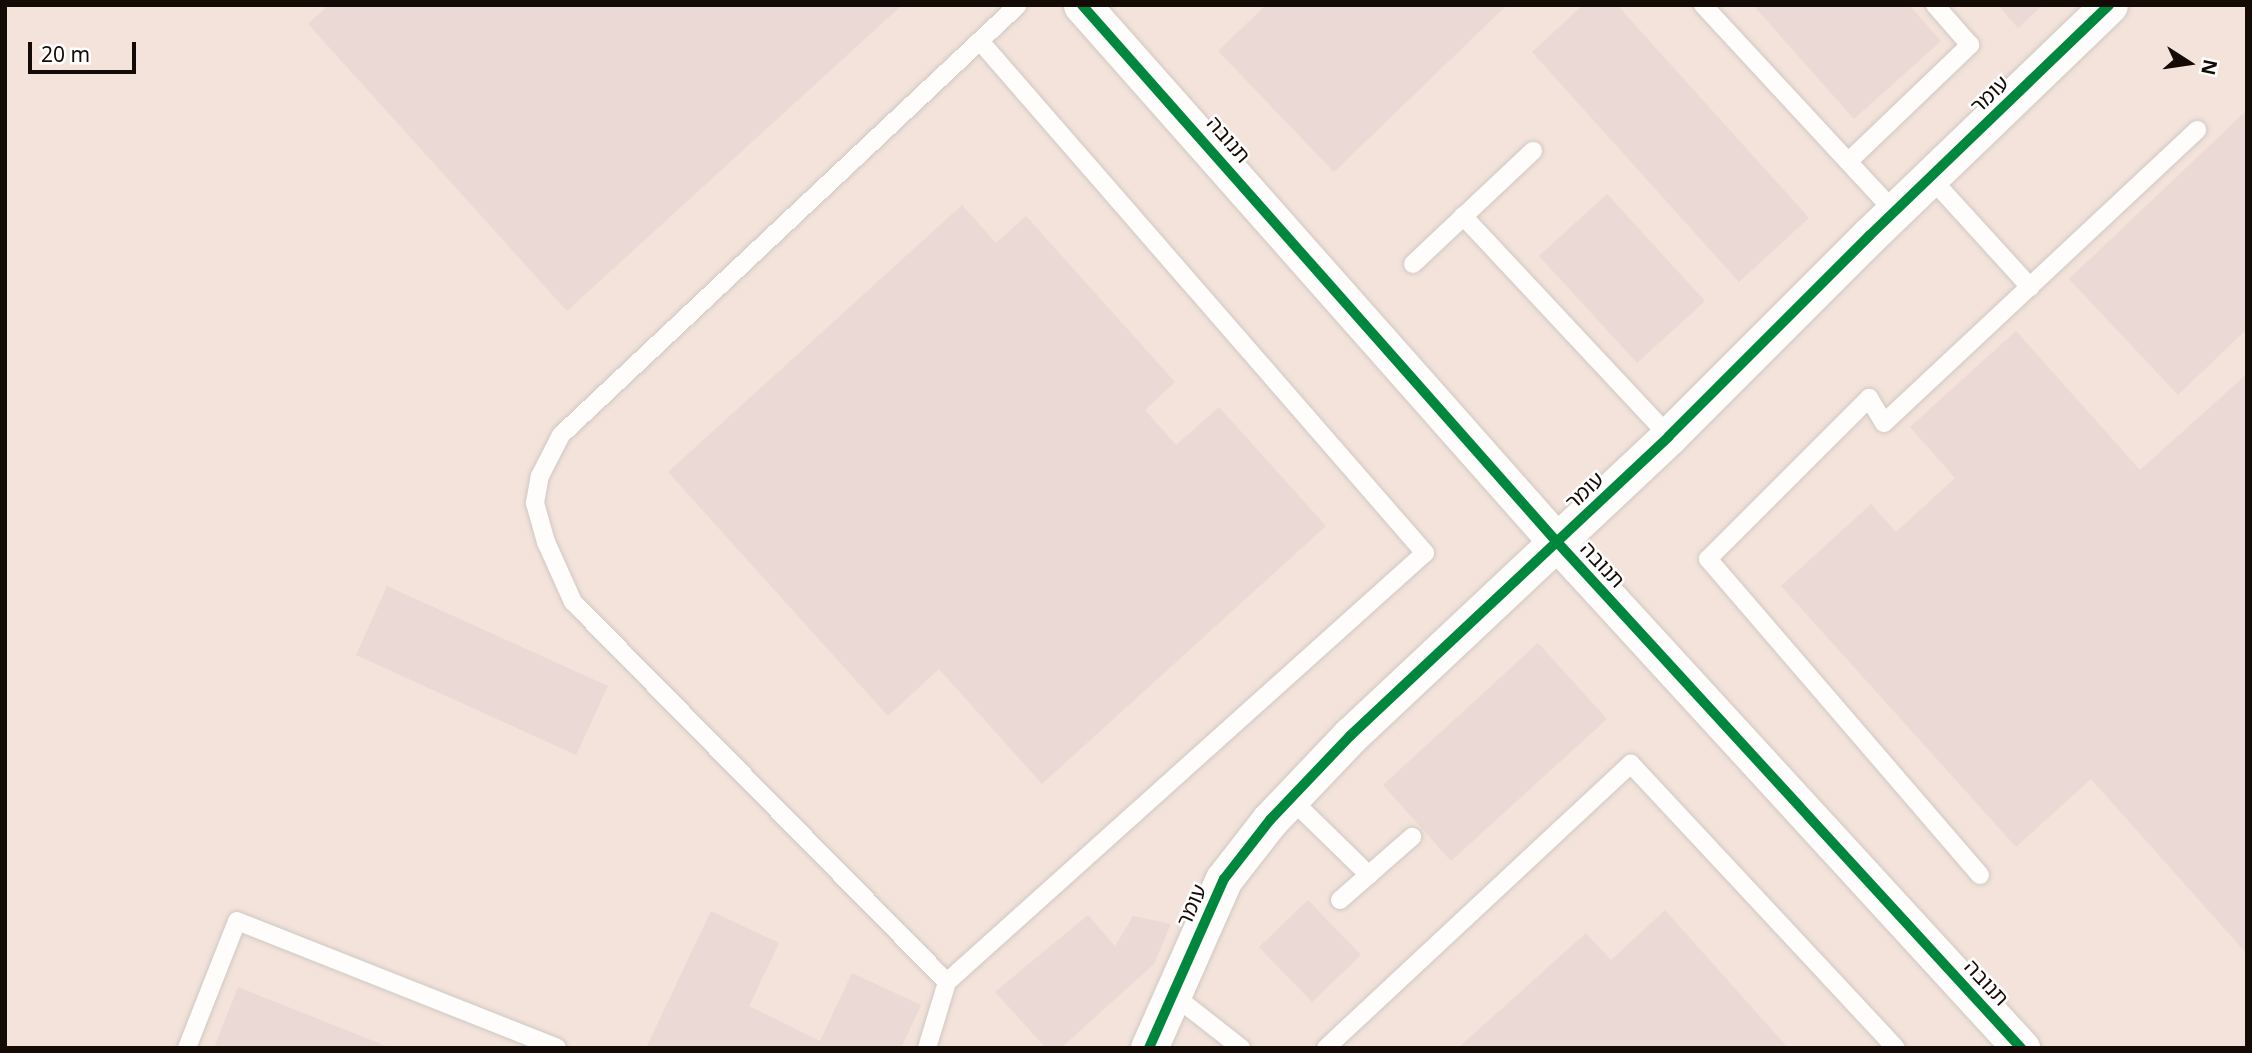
<!DOCTYPE html>
<meta charset="utf-8">
<style>
body{margin:0}
#map{position:relative;width:2252px;height:1053px;overflow:hidden;background:#f9f2ee;font-family:"Noto Sans","Noto Sans Hebrew",sans-serif}
div>[style]{position:absolute}
.built>*{inset:0;background:#f3e3db}
.building>*{inset:0;background:#ead9d4}
.roads{filter:drop-shadow(0 0 2px #d0c8c3) drop-shadow(0 0 2px #d0c8c3)}
.lane>*{height:18px;margin:-9px;padding:0 9px;transform-origin:9px;border-radius:9px;background:#fefdfc}
.street>*{height:37px;margin:-18.5px;padding:0 18.5px;transform-origin:18.5px;border-radius:18.5px;background:#fefdfc}
.cycleway>*{height:10px;margin:-5px;padding:0 5px;transform-origin:5px;border-radius:5px;background:#00873e}
span{translate:-50% -50%;white-space:nowrap;text-align:center;line-height:1.15;-webkit-text-stroke:5px #fff;paint-order:stroke}
.street-label{font-size:21px;color:#150b06}
.frame{position:absolute;inset:0;border:7px solid #150b06;pointer-events:none}
.north{position:absolute;left:2154px;top:28px;width:70px;height:70px;-webkit-text-stroke:5px #fff;paint-order:stroke;rotate:102deg;font-size:19px;font-weight:700;line-height:28px;text-align:center;color:#150b06}
.north::after{content:'';display:block;margin:auto;width:24px;height:32px;background:#150b06;clip-path:polygon(50% 0,100% 100%,50% 72%,0 100%)}
.scale{position:absolute;left:28px;top:42px;width:108px;height:32px;box-sizing:border-box;border:4px solid #150b06;border-top:0;padding-left:9px;font-size:21px;line-height:24px;white-space:nowrap;color:#150b06;-webkit-text-stroke:5px #fff;paint-order:stroke}
</style>
<div id="map">
<div class="built">
<div style="clip-path:polygon(5px 5px,2247px 5px,2247px 1048px,5px 1048px)"></div>
</div>
<div class="building">
<div style="clip-path:polygon(329px 5px,902px 5px,567px 311px,308px 24px)"></div>
<div style="clip-path:polygon(1266px 5px,1507px 5px,1334px 172px,1218px 51px)"></div>
<div style="clip-path:polygon(1583px 5px,1617px 5px,1809px 218px,1739px 282px,1532px 52px)"></div>
<div style="clip-path:polygon(1753px 5px,1909px 5px,1941px 41px,1854px 119px)"></div>
<div style="clip-path:polygon(1998px 5px,2043px 5px,2018px 28px)"></div>
<div style="clip-path:polygon(2247px 110px,2247px 329px,2178px 395px,2069px 279px)"></div>
<div style="clip-path:polygon(1607px 194px,1705px 301px,1637px 363px,1539px 256px)"></div>
<div style="clip-path:polygon(962px 205px,996px 243px,1026px 216px,1175px 382px,1145px 410px,1176px 445px,1219px 407px,1326px 526px,1042px 784px,939px 669px,888px 716px,668px 472px)"></div>
<div style="clip-path:polygon(2016px 331px,2140px 470px,2247px 374px,2247px 954px,2091px 779px,2016px 847px,1781px 586px,1871px 504px,1896px 532px,1955px 478px,1910px 427px)"></div>
<div style="clip-path:polygon(387px 586px,608px 686px,576px 755px,356px 655px)"></div>
<div style="clip-path:polygon(1538px 643px,1607px 719px,1451px 861px,1383px 785px)"></div>
<div style="clip-path:polygon(1308px 900px,1361px 955px,1312px 1002px,1259px 947px)"></div>
<div style="clip-path:polygon(1665px 910px,1788px 1048px,1458px 1048px,1586px 933px,1611px 960px)"></div>
<div style="clip-path:polygon(711px 911px,779px 943px,749px 1006px,820px 1041px,852px 973px,921px 1005px,901px 1048px,646px 1048px)"></div>
<div style="clip-path:polygon(1088px 915px,1115px 946px,1133px 916px,1171px 924px,1154px 964px,1061px 1048px,1046px 1048px,995px 992px)"></div>
<div style="clip-path:polygon(238px 987px,391px 1048px,214px 1048px)"></div>
</div>
<div class="roads">
<div class="lane">
<div style="left:1703px;top:5px;width:281px;rotate:47.2deg"></div>
<div style="left:1849px;top:161px;width:168px;rotate:-43.8deg"></div>
<div style="left:1970px;top:45px;width:53px;rotate:-131.2deg"></div>
<div style="left:1930px;top:177px;width:149px;rotate:47.7deg"></div>
<div style="left:1463px;top:216px;width:301px;rotate:46.9deg"></div>
<div style="left:1413px;top:264px;width:165px;rotate:-43.3deg"></div>
<div style="left:1291px;top:799px;width:109px;rotate:44.3deg"></div>
<div style="left:1980px;top:875px;width:417px;rotate:-130.7deg"></div>
<div style="left:1708px;top:559px;width:228px;rotate:-45deg"></div>
<div style="left:1869px;top:398px;width:29px;rotate:59deg"></div>
<div style="left:1884px;top:423px;width:429px;rotate:-43.1deg"></div>
<div style="left:1340px;top:900px;width:96px;rotate:-41.2deg"></div>
<div style="left:947px;top:982px;width:533px;rotate:-134.54deg"></div>
<div style="left:573px;top:602px;width:66px;rotate:-114.2deg"></div>
<div style="left:546px;top:542px;width:41px;rotate:-105.8deg"></div>
<div style="left:535px;top:503px;width:27px;rotate:-80deg"></div>
<div style="left:540px;top:476px;width:46px;rotate:-62.9deg"></div>
<div style="left:561px;top:435px;width:627px;rotate:-43.26deg"></div>
<div style="left:1172px;top:994px;width:88px;rotate:38deg"></div>
<div style="left:187px;top:1048px;width:136px;rotate:-68.5deg"></div>
<div style="left:237px;top:921px;width:344px;rotate:21.6deg"></div>
<div style="left:927px;top:1048px;width:69px;rotate:-73.1deg"></div>
<div style="left:947px;top:982px;width:642px;rotate:-41.91deg"></div>
<div style="left:1425px;top:553px;width:678px;rotate:-131deg"></div>
<div style="left:1326px;top:1048px;width:417px;rotate:-43deg"></div>
<div style="left:1631px;top:764px;width:388px;rotate:47deg"></div>
</div>
<div class="street">
<div style="left:1082px;top:5px;width:717px;rotate:48.51deg"></div>
<div style="left:1557px;top:542px;width:687px;rotate:47.48deg"></div>
<div style="left:1149px;top:1048px;width:185px;rotate:-66.1deg"></div>
<div style="left:1224px;top:879px;width:75px;rotate:-52.1deg"></div>
<div style="left:1270px;top:820px;width:117px;rotate:-46.4deg"></div>
<div style="left:1351px;top:735px;width:436px;rotate:-43.2deg"></div>
<div style="left:1669px;top:436px;width:283px;rotate:-45deg"></div>
<div style="left:1869px;top:236px;width:333px;rotate:-43.9deg"></div>
</div>
</div>
<div class="cycleway">
<div style="left:1082px;top:5px;width:717px;rotate:48.51deg"></div>
<div style="left:1557px;top:542px;width:687px;rotate:47.48deg"></div>
<div style="left:1149px;top:1048px;width:185px;rotate:-66.1deg"></div>
<div style="left:1224px;top:879px;width:75px;rotate:-52.1deg"></div>
<div style="left:1270px;top:820px;width:117px;rotate:-46.4deg"></div>
<div style="left:1351px;top:735px;width:436px;rotate:-43.2deg"></div>
<div style="left:1669px;top:436px;width:283px;rotate:-45deg"></div>
<div style="left:1869px;top:236px;width:333px;rotate:-43.9deg"></div>
</div>
<div class="street-label">
<span style="left:1989px;top:94px;rotate:-44deg">עומר</span>
<span style="left:1229px;top:139px;rotate:49deg">תנובה</span>
<span style="left:1584px;top:490px;rotate:-43deg">עומר</span>
<span style="left:1603px;top:564px;rotate:47deg">תנובה</span>
<span style="left:1191px;top:905px;rotate:-66deg">עומר</span>
<span style="left:1987px;top:982px;rotate:47deg">תנובה</span>
</div>
<div class="frame"></div>
<div class="north">N</div>
<div class="scale">20 m</div>
</div>
